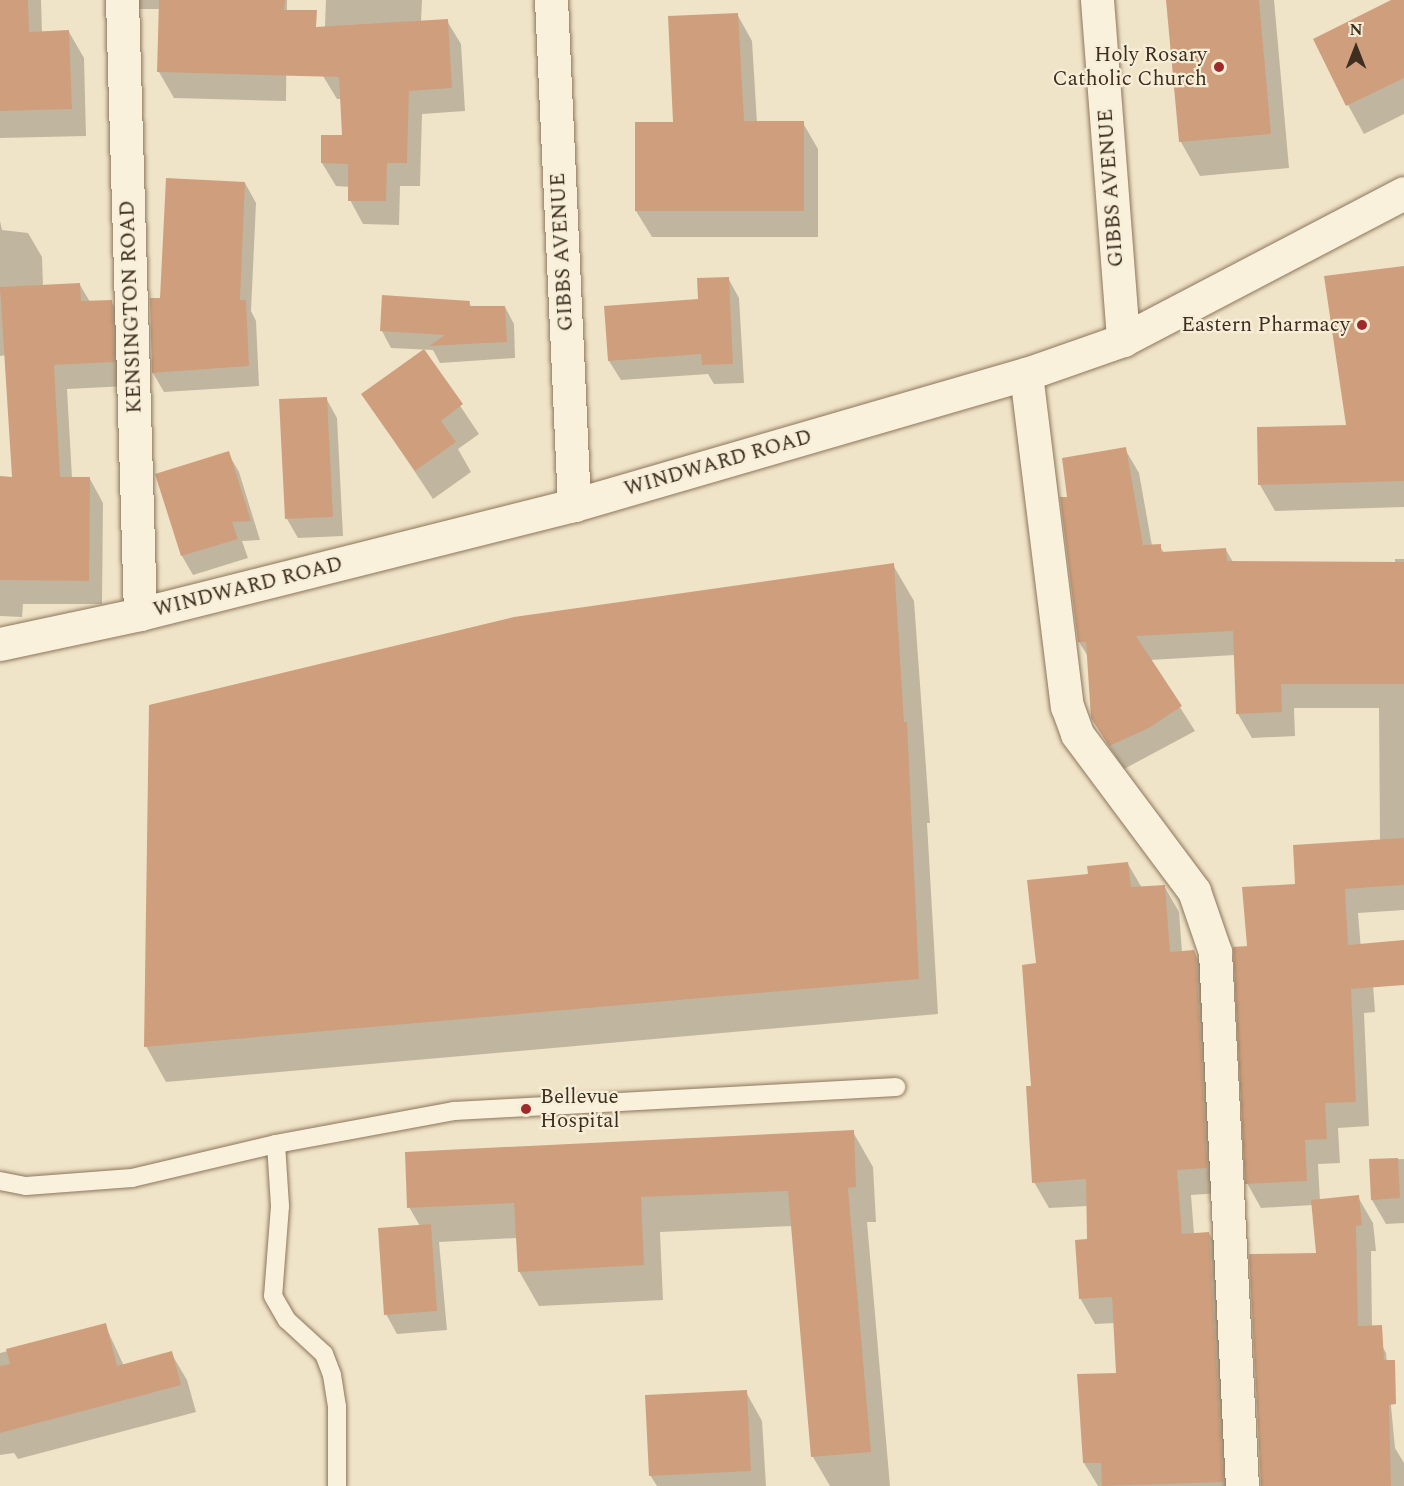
<!DOCTYPE html>
<style>
body{margin:0}
#map{position:relative;width:1404px;height:1486px;overflow:hidden;background:#f0e4c8;font-family:Spectral,serif}
div>[style]{position:absolute}
.shadow>*{inset:0;background:#0003}
.building>*{inset:0;background:#cf9f7d}
.roads{filter:drop-shadow(0 0 2px #8d765c) drop-shadow(0 0 2px #8d765c)}
.lane>*{height:18px;margin:-9px;padding:0 9px;transform-origin:9px;border-radius:9px;background:#faf1dc}
.street>*{height:33px;margin:-16.5px;padding:0 16.5px;transform-origin:16.5px;border-radius:16.5px;background:#faf1dc}
.secondary>*{height:33px;margin:-16.5px;padding:0 16.5px;transform-origin:16.5px;border-radius:16.5px;background:#faf1dc}
.dots>*{width:16px;height:16px;translate:-50% -50%;box-sizing:border-box;border:3px solid #f7eed8;border-radius:50%}
span{translate:-50% -50%;white-space:nowrap;text-align:center;line-height:1.15;-webkit-text-stroke:4.5px #f7eed8;paint-order:stroke}
.poi-label{font-size:21px;color:#3d2e20}
.right{translate:-100% -50%;text-align:right}
.left{translate:0 -50%;text-align:left}
.street-label{font-size:21px;color:#3d2e20}
.north{position:absolute;left:1326px;top:18px;width:60px;height:60px;-webkit-text-stroke:4px #f7eed8;paint-order:stroke;rotate:0deg;font-size:16px;font-weight:700;line-height:24px;text-align:center;color:#3d2e20}
.north::after{content:'';display:block;margin:auto;width:21px;height:27px;background:#3d2e20;clip-path:polygon(50% 0,100% 100%,50% 72%,0 100%)}
</style>
<div id="map">
<div class="shadow">
<div style="clip-path:polygon(0 0,41px 0,42px 33px,69px 32px,84px 58px,86px 136px,0 138px)"></div>
<div style="clip-path:polygon(124px 0,287px 0,286px 101px,174px 98px,159px 72px,160px 9px,129px 9px)"></div>
<div style="clip-path:polygon(326px 0,422px 0,421px 22px,447px 21px,461px 44px,465px 111px,422px 114px,420px 186px,400px 186px,399px 225px,363px 224px,350px 200px,350px 187px,336px 186px,322px 163px,343px 137px,342px 99px,337px 99px,323px 76px)"></div>
<div style="clip-path:polygon(1168px 0,1274px 0,1289px 168px,1200px 176px,1181px 142px)"></div>
<div style="clip-path:polygon(1395px 0,1404px 0,1404px 114px,1364px 134px,1348px 105px)"></div>
<div style="clip-path:polygon(737px 14px,752px 41px,757px 123px,803px 123px,818px 149px,818px 237px,652px 237px,636px 211px,674px 123px)"></div>
<div style="clip-path:polygon(245px 183px,256px 203px,251px 311px,256px 321px,259px 386px,164px 392px,153px 373px,162px 299px)"></div>
<div style="clip-path:polygon(0 221px,2px 230px,28px 233px,42px 257px,43px 287px,80px 285px,90px 302px,111px 301px,125px 325px,127px 386px,67px 389px,72px 478px,90px 479px,103px 503px,102px 604px,23px 604px,22px 617px,0 616px,0 478px,14px 479px,7px 355px,0 356px)"></div>
<div style="clip-path:polygon(1404px 267px,1404px 507px,1275px 511px,1260px 485px,1347px 427px)"></div>
<div style="clip-path:polygon(728px 278px,739px 298px,744px 383px,714px 384px,708px 374px,621px 380px,609px 361px)"></div>
<div style="clip-path:polygon(469px 302px,472px 308px,505px 307px,514px 324px,515px 358px,440px 363px,433px 350px,391px 348px,382px 331px)"></div>
<div style="clip-path:polygon(424px 352px,479px 434px,458px 449px,471px 472px,433px 499px,363px 394px)"></div>
<div style="clip-path:polygon(326px 398px,337px 418px,343px 536px,298px 538px,287px 519px)"></div>
<div style="clip-path:polygon(1125px 449px,1139px 473px,1152px 546px,1160px 546px,1164px 553px,1226px 550px,1233px 562px,1395px 564px,1395px 559px,1404px 559px,1404px 910px,1358px 913px,1361px 950px,1372px 970px,1375px 1012px,1364px 1013px,1369px 1126px,1338px 1128px,1340px 1163px,1318px 1164px,1320px 1201px,1358px 1197px,1373px 1223px,1376px 1251px,1371px 1251px,1372px 1328px,1386px 1353px,1395px 1448px,1404px 1463px,1404px 1486px,1262px 1486px,1318px 1254px,1313px 1205px,1261px 1208px,1247px 1183px,1248px 948px,1297px 885px,1380px 841px,1379px 708px,1294px 708px,1295px 736px,1252px 738px,1238px 714px,1235px 655px,1150px 660px,1195px 731px,1124px 769px,1107px 743px,1089px 658px,1079px 642px,1068px 498px)"></div>
<div style="clip-path:polygon(228px 453px,239px 472px,260px 540px,242px 541px,248px 558px,193px 575px,182px 556px,157px 475px)"></div>
<div style="clip-path:polygon(893px 565px,914px 601px,930px 823px,927px 823px,938px 1014px,166px 1082px,146px 1046px)"></div>
<div style="clip-path:polygon(1128px 864px,1142px 888px,1164px 886px,1179px 912px,1182px 952px,1194px 952px,1209px 978px,1221px 1193px,1191px 1195px,1194px 1234px,1209px 1233px,1224px 1259px,1238px 1486px,1098px 1486px,1084px 1463px,1117px 1375px,1115px 1323px,1095px 1324px,1080px 1298px,1089px 1241px,1088px 1206px,1049px 1208px,1034px 1182px,1037px 965px,1089px 875px)"></div>
<div style="clip-path:polygon(853px 1132px,873px 1167px,876px 1222px,867px 1222px,890px 1486px,830px 1486px,813px 1457px,792px 1226px,660px 1232px,663px 1300px,539px 1306px,519px 1271px,517px 1238px,439px 1242px,447px 1330px,397px 1334px,386px 1314px,420px 1226px,409px 1207px)"></div>
<div style="clip-path:polygon(1404px 1159px,1404px 1223px,1386px 1224px,1372px 1200px,1370px 1160px)"></div>
<div style="clip-path:polygon(105px 1325px,124px 1366px,171px 1353px,187px 1380px,196px 1412px,18px 1459px,14px 1453px,0 1455px,0 1353px)"></div>
<div style="clip-path:polygon(746px 1392px,762px 1421px,766px 1486px,657px 1486px,650px 1475px)"></div>
</div>
<div class="building">
<div style="clip-path:polygon(0 0,28px 0,29px 32px,69px 30px,72px 109px,0 111px)"></div>
<div style="clip-path:polygon(159px 0,285px 0,284px 10px,317px 10px,316px 27px,448px 19px,452px 88px,409px 91px,407px 163px,387px 163px,386px 201px,348px 201px,348px 164px,321px 163px,321px 135px,342px 135px,339px 77px,157px 72px)"></div>
<div style="clip-path:polygon(1166px 0,1259px 0,1271px 134px,1179px 142px)"></div>
<div style="clip-path:polygon(1391px 0,1404px 0,1404px 78px,1346px 106px,1313px 39px)"></div>
<div style="clip-path:polygon(738px 13px,744px 121px,804px 121px,804px 211px,635px 211px,635px 122px,673px 122px,668px 16px)"></div>
<div style="clip-path:polygon(166px 178px,245px 182px,240px 300px,246px 300px,249px 366px,152px 373px,150px 298px,160px 298px)"></div>
<div style="clip-path:polygon(1404px 266px,1404px 481px,1258px 485px,1257px 427px,1346px 425px,1324px 276px)"></div>
<div style="clip-path:polygon(729px 277px,733px 364px,702px 365px,701px 354px,608px 361px,604px 306px,698px 299px,697px 278px)"></div>
<div style="clip-path:polygon(80px 283px,81px 301px,112px 300px,114px 362px,54px 365px,60px 477px,90px 477px,89px 581px,0 580px,0 476px,12px 477px,0 287px)"></div>
<div style="clip-path:polygon(382px 295px,470px 301px,469px 306px,505px 306px,507px 342px,429px 346px,445px 335px,380px 331px)"></div>
<div style="clip-path:polygon(424px 349px,463px 404px,441px 421px,456px 442px,415px 471px,361px 394px)"></div>
<div style="clip-path:polygon(327px 397px,333px 517px,285px 519px,279px 399px)"></div>
<div style="clip-path:polygon(1126px 447px,1143px 545px,1161px 544px,1161px 552px,1226px 548px,1227px 561px,1404px 562px,1404px 684px,1281px 684px,1282px 712px,1236px 714px,1233px 631px,1136px 636px,1182px 706px,1149px 728px,1109px 746px,1091px 718px,1086px 642px,1078px 642px,1060px 497px,1067px 497px,1062px 458px)"></div>
<div style="clip-path:polygon(229px 451px,251px 521px,232px 522px,238px 539px,181px 556px,155px 474px)"></div>
<div style="clip-path:polygon(894px 563px,904px 722px,907px 722px,919px 979px,144px 1047px,149px 705px,514px 617px)"></div>
<div style="clip-path:polygon(1404px 838px,1404px 885px,1345px 889px,1348px 945px,1404px 940px,1404px 985px,1351px 989px,1356px 1102px,1325px 1103px,1327px 1139px,1305px 1140px,1307px 1181px,1245px 1184px,1233px 947px,1247px 946px,1242px 887px,1295px 884px,1293px 845px)"></div>
<div style="clip-path:polygon(1128px 862px,1131px 887px,1165px 885px,1170px 952px,1194px 950px,1196px 956px,1207px 1168px,1177px 1170px,1182px 1234px,1209px 1232px,1223px 1482px,1102px 1486px,1101px 1463px,1083px 1463px,1077px 1374px,1116px 1373px,1112px 1297px,1079px 1299px,1075px 1240px,1087px 1239px,1086px 1179px,1032px 1183px,1026px 1086px,1031px 1086px,1022px 965px,1036px 963px,1027px 880px,1088px 874px,1087px 866px)"></div>
<div style="clip-path:polygon(854px 1130px,856px 1187px,848px 1188px,871px 1452px,811px 1457px,788px 1191px,641px 1197px,644px 1265px,518px 1272px,514px 1203px,407px 1208px,405px 1152px)"></div>
<div style="clip-path:polygon(1398px 1158px,1400px 1198px,1371px 1200px,1369px 1159px)"></div>
<div style="clip-path:polygon(1359px 1195px,1362px 1225px,1356px 1226px,1358px 1326px,1382px 1325px,1384px 1360px,1395px 1360px,1396px 1404px,1389px 1405px,1391px 1486px,1261px 1486px,1249px 1254px,1316px 1253px,1311px 1200px)"></div>
<div style="clip-path:polygon(431px 1224px,437px 1311px,384px 1315px,378px 1228px)"></div>
<div style="clip-path:polygon(106px 1323px,117px 1366px,172px 1351px,181px 1385px,0 1433px,0 1366px,10px 1364px,6px 1349px)"></div>
<div style="clip-path:polygon(747px 1390px,751px 1471px,649px 1476px,645px 1395px)"></div>
</div>
<div class="roads">
<div class="lane">
<div style="left:276px;top:1144px;width:62px;rotate:86.3deg"></div>
<div style="left:280px;top:1206px;width:90px;rotate:94.4deg"></div>
<div style="left:273px;top:1296px;width:28px;rotate:60deg"></div>
<div style="left:287px;top:1320px;width:50px;rotate:42.6deg"></div>
<div style="left:324px;top:1354px;width:22px;rotate:69deg"></div>
<div style="left:332px;top:1375px;width:32px;rotate:81deg"></div>
<div style="left:337px;top:1407px;width:79px;rotate:90deg"></div>
<div style="left:0;top:1181px;width:26px;rotate:11deg"></div>
<div style="left:26px;top:1186px;width:106px;rotate:-4.3deg"></div>
<div style="left:132px;top:1178px;width:148px;rotate:-13.3deg"></div>
<div style="left:276px;top:1144px;width:181px;rotate:-10.5deg"></div>
<div style="left:454px;top:1111px;width:443px;rotate:-3.1deg"></div>
</div>
<div class="street">
<div style="left:122px;top:0;width:614px;rotate:88.32deg"></div>
<div style="left:551px;top:0;width:506px;rotate:87.39deg"></div>
<div style="left:1097px;top:0;width:341px;rotate:85.6deg"></div>
<div style="left:1026px;top:374px;width:335px;rotate:83deg"></div>
<div style="left:1067px;top:706px;width:30px;rotate:70deg"></div>
<div style="left:1077px;top:734px;width:196px;rotate:53.3deg"></div>
<div style="left:1194px;top:891px;width:65px;rotate:71deg"></div>
<div style="left:1215px;top:952px;width:535px;rotate:87.11deg"></div>
</div>
<div class="secondary">
<div style="left:0;top:644px;width:143px;rotate:-12.1deg"></div>
<div style="left:140px;top:614px;width:447px;rotate:-14.1deg"></div>
<div style="left:574px;top:505px;width:471px;rotate:-16.2deg"></div>
<div style="left:1026px;top:374px;width:103px;rotate:-19.3deg"></div>
<div style="left:1123px;top:340px;width:317px;rotate:-27.6deg"></div>
</div>
</div>
<div class="dots">
<div style="left:1219px;top:67px;background:#9e2a2b"></div>
<div style="left:1362px;top:325px;background:#9e2a2b"></div>
<div style="left:526px;top:1109px;background:#9e2a2b"></div>
</div>
<div class="poi-label">
<span class="right" style="left:1207px;top:67px">Holy Rosary<br>Catholic Church</span>
<span class="right" style="left:1350px;top:325px">Eastern Pharmacy</span>
<span class="left" style="left:540px;top:1109px">Bellevue<br>Hospital</span>
</div>
<div class="street-label">
<span style="left:1111px;top:188px;rotate:-94deg">GIBBS AVENUE</span>
<span style="left:562px;top:252px;rotate:-93deg">GIBBS AVENUE</span>
<span style="left:131px;top:307px;rotate:-92deg">KENSINGTON ROAD</span>
<span style="left:718px;top:463px;rotate:-16deg">WINDWARD ROAD</span>
<span style="left:248px;top:587px;rotate:-14deg">WINDWARD ROAD</span>
</div>
<div class="north">N</div>
</div>
